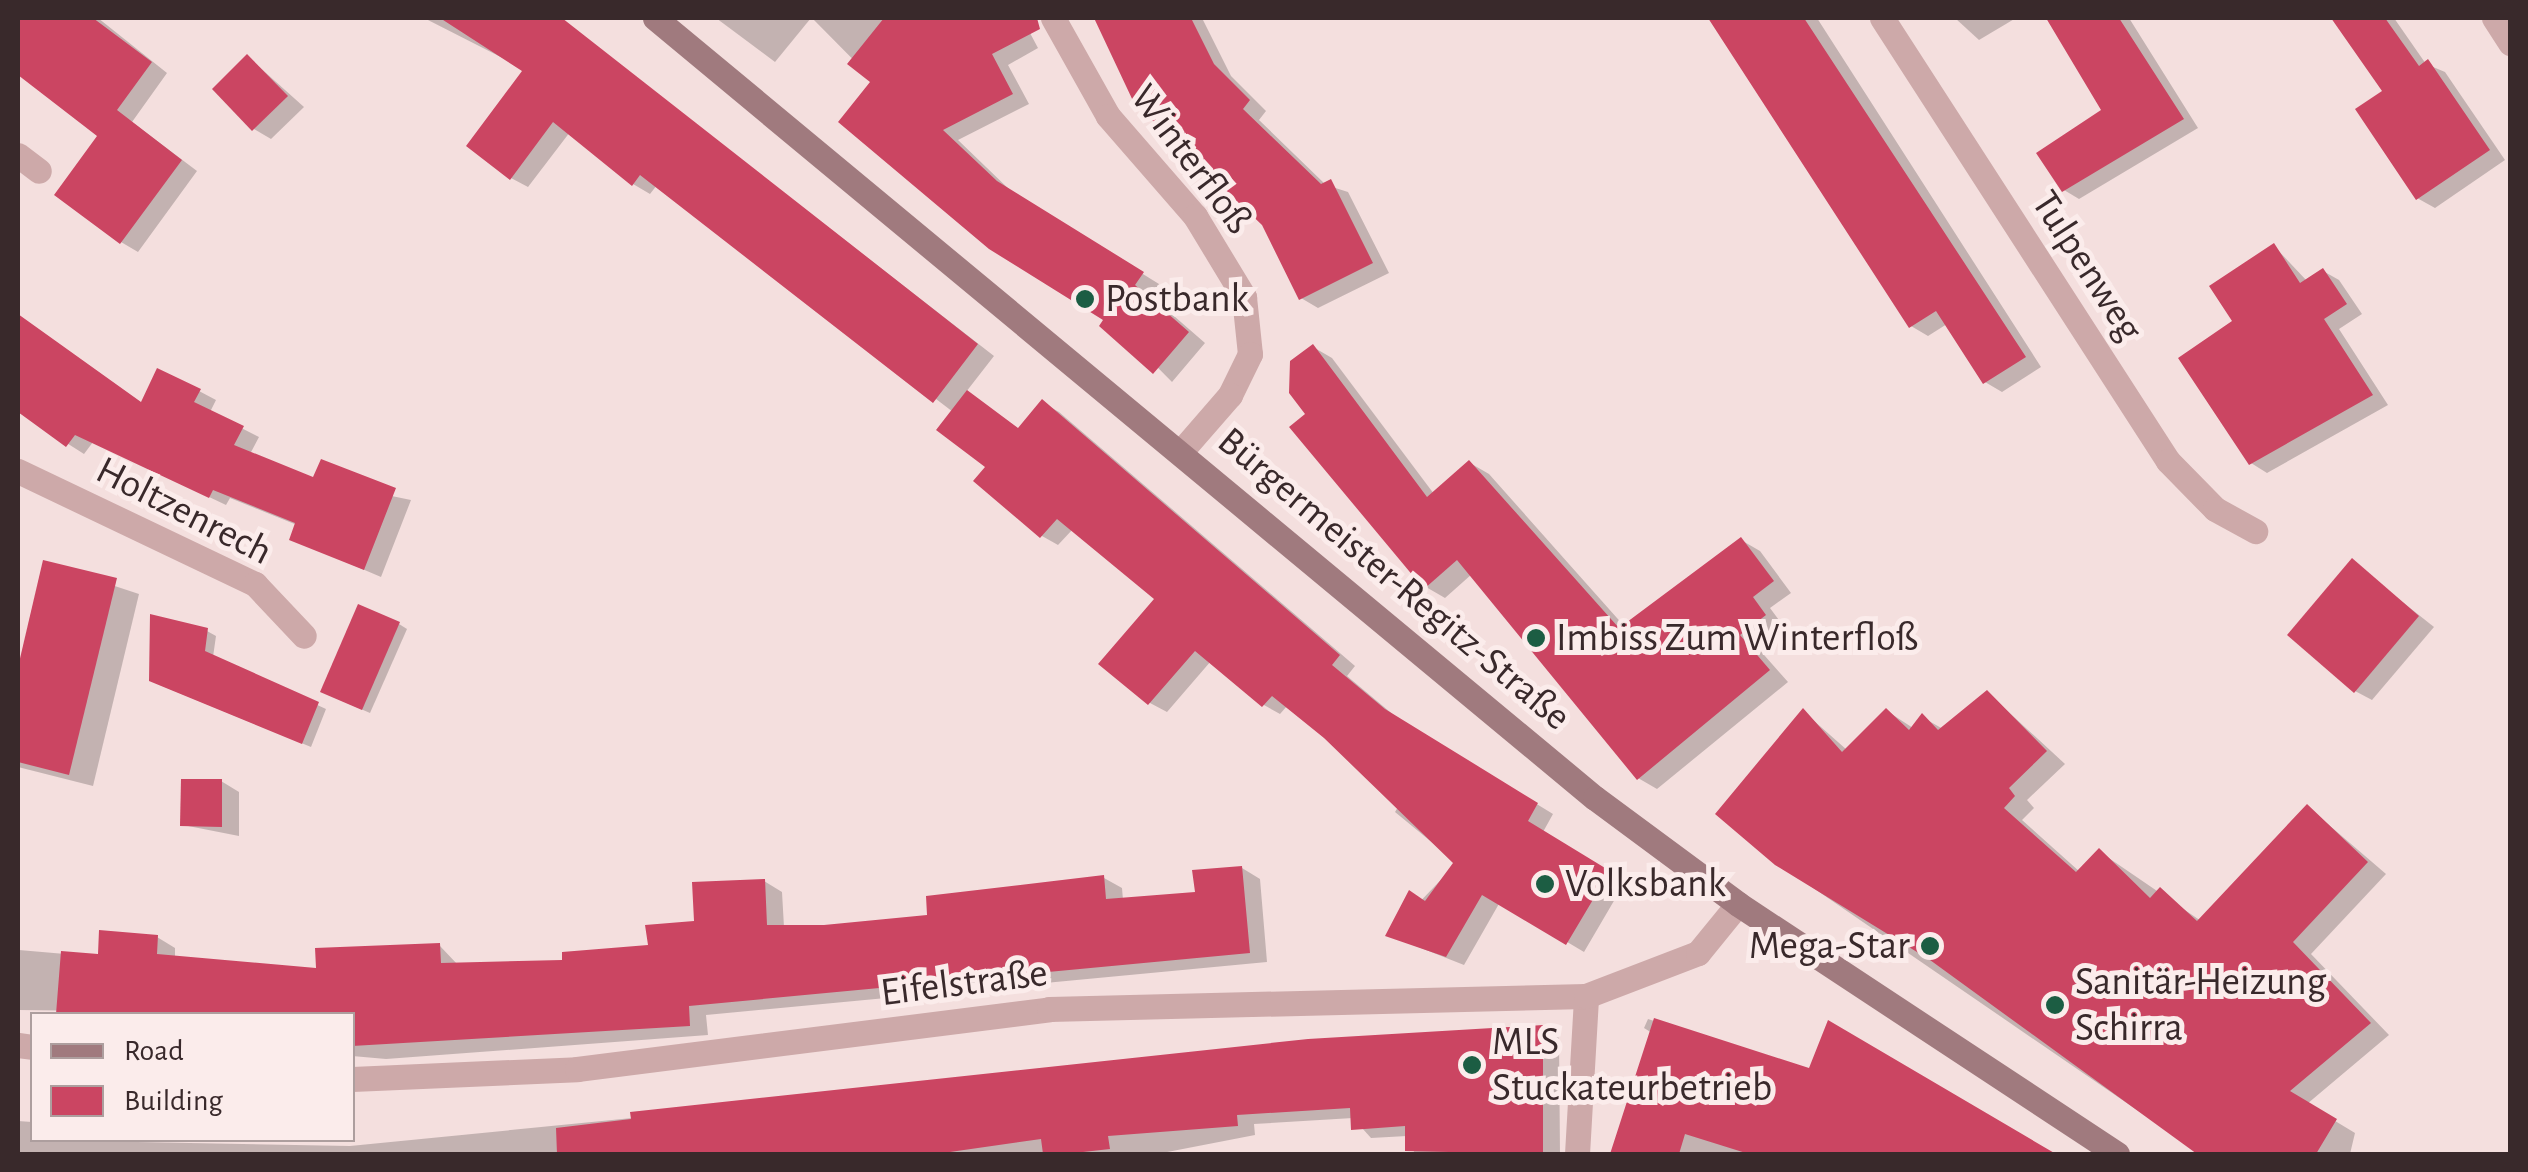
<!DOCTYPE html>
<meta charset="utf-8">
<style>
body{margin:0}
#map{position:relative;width:2528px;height:1172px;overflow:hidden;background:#f4dfde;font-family:"Alegreya Sans",sans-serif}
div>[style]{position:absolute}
.shadow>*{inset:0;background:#0003}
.building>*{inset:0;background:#cb4562}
.lane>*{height:25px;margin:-12.5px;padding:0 12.5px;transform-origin:12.5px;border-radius:12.5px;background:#cda9a9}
.street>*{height:25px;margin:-12.5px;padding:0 12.5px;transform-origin:12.5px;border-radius:12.5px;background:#cda9a9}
.secondary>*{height:25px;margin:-12.5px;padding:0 12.5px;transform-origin:12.5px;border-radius:12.5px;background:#a07a7e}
.dots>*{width:28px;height:28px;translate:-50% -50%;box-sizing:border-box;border:5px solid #fbeceb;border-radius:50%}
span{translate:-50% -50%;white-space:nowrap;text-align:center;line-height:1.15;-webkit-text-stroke:10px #fbeceb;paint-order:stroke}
.street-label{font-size:40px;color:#39292b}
.poi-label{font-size:40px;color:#39292b}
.left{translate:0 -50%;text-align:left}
.right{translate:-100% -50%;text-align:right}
.frame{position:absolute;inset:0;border:20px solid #39292b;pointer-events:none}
.legend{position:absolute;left:30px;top:1012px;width:325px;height:130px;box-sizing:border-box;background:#fbeceb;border:2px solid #ad9e9e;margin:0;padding:12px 18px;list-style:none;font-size:30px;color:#39292b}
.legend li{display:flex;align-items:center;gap:20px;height:50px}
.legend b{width:50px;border:2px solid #ad9e9e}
</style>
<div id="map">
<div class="shadow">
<div style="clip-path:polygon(18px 18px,98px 18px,167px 73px,132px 122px,197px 171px,138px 252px,121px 242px,101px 136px,18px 73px)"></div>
<div style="clip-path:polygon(424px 18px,559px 18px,994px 356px,966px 392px,1020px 430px,1043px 403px,1059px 412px,1355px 666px,1347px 676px,1402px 722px,1553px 814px,1543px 832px,1625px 882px,1584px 952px,1500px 902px,1464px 965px,1388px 935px,1457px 863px,1395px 812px,1401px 802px,1287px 706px,1280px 714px,1264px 705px,1211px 661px,1167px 712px,1150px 703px,1101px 663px,1158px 599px,1073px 529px,1058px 545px,1042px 536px,953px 412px,657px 185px,650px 194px,633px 184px,570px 132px,528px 187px,511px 178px,526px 70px)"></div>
<div style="clip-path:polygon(716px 18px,811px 18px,775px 62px)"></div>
<div style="clip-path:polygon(812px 18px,1022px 18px,1038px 48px,1008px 65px,1029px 104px,958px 140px,1014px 194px,1159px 284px,1151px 296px,1205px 343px,1172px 382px)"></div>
<div style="clip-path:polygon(1097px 18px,1202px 18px,1231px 76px,1266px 111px,1259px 120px,1326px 185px,1348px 192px,1389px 273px,1318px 308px,1301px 298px,1264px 223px,1138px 103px)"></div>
<div style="clip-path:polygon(1712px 18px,1817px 18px,2041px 367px,2002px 392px,1985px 382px,1947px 324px,1928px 336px,1911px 326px)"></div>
<div style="clip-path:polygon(1955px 18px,2016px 18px,1979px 40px)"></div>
<div style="clip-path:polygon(2048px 18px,2129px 18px,2198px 128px,2079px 199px,2064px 190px,2105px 111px)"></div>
<div style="clip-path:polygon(2334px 18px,2394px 18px,2426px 64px,2445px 72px,2505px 160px,2435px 208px,2417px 198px,2385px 91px)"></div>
<div style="clip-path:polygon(248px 57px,304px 107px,271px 139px,254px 129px)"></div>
<div style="clip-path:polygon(2274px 246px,2307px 281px,2323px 271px,2339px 280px,2362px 314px,2339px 329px,2388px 405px,2267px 473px,2251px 463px,2235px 322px)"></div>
<div style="clip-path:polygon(18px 315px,143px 404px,199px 391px,216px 400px,210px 412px,259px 437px,250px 454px,314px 480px,411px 500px,381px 577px,292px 539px,297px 525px,230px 498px,226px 505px,93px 442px,84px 454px,18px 412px)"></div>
<div style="clip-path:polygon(1313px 347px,1332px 358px,1434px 494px,1470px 463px,1489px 474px,1625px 627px,1741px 540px,1760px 551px,1791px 593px,1770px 608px,1784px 627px,1757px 647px,1788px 682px,1657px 789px,1638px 778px,1472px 574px,1445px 598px,1426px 587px,1309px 414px)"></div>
<div style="clip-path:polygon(2352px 562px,2434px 627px,2372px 700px,2355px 691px)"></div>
<div style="clip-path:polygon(45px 563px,139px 594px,93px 786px,18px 767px,18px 679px)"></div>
<div style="clip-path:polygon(399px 624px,407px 629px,370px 713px,331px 696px)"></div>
<div style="clip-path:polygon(207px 631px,216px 636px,213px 657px,326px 709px,311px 747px,160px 685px)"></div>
<div style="clip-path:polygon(1988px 693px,2065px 764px,2027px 800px,2034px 808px,2022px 820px,2080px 872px,2100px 852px,2201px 921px,2308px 807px,2386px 874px,2311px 954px,2389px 1035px,2307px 1104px,2355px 1133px,2350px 1154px,2201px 1154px,1777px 863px,1804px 712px,1847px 750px,1887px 711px,1913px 728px,1922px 717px,1943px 729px)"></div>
<div style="clip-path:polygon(221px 781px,239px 792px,239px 836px,183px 825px)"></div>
<div style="clip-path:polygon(1242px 868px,1260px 879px,1267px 962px,706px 1015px,708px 1035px,386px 1059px,352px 1056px,352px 1014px,18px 1010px,18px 939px,19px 950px,100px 957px,157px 937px,175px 948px,175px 958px,319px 970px,440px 946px,458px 965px,565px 962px,650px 947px,764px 881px,782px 892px,784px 927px,825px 928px,930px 917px,1104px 878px,1122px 888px,1123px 900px,1197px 895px)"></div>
<div style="clip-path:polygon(1648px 1019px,1810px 1071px,1830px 1023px,2052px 1154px,1847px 1154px,1644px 1028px)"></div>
<div style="clip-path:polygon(1542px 1028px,1559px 1038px,1560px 1154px,1415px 1154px,1407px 1136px,1371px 1138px,1353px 1118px,1254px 1124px,1255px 1135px,1157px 1154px,18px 1154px,18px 1121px,32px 1122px,32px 1140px,350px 1146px)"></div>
<div style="clip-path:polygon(1650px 1040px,1663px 1048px,1762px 1154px,1612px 1154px)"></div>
</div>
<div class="building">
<div style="clip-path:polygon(18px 18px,93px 18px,152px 62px,117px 110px,182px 160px,120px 244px,54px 195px,97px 136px,18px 75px)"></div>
<div style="clip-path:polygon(440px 18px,562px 18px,978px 344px,933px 403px,640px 175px,632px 186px,553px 122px,510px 180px,466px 146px,522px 71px)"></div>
<div style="clip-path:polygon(884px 18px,1037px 18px,1040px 29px,992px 54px,1013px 94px,943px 130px,997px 181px,1144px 272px,1135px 285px,1189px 332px,1153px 374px,1099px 326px,1103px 320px,989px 249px,838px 122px,870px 82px,847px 64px)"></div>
<div style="clip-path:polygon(1094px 18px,1191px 18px,1214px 64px,1250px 100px,1243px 109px,1321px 184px,1331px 179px,1373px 263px,1299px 300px,1262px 225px,1134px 103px)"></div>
<div style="clip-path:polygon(1708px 18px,1804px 18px,2026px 357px,1983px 384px,1936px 311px,1909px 328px)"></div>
<div style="clip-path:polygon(2046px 18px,2119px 18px,2184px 119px,2062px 192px,2036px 153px,2101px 110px)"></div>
<div style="clip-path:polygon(2331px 18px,2385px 18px,2419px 66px,2428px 59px,2490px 150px,2416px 200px,2355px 109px,2382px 91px)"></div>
<div style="clip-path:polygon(247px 54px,288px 96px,252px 131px,212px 89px)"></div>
<div style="clip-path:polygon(2274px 243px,2300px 283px,2323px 268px,2347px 304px,2324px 319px,2373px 395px,2249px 465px,2178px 358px,2232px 321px,2209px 286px)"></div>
<div style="clip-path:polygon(18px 314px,141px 402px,157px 368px,201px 389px,194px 402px,244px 426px,234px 445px,313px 477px,321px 459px,396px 488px,364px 570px,289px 540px,295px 523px,213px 490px,209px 498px,75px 435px,66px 447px,18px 412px)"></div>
<div style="clip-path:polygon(1313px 344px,1427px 497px,1469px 460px,1619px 628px,1741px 537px,1774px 581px,1753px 597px,1766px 615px,1740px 635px,1770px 670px,1637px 780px,1457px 560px,1424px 589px,1289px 427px,1305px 414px,1289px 393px,1290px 361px)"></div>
<div style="clip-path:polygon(967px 390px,1018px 428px,1042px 399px,1340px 655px,1332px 665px,1385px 709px,1538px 803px,1528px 821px,1610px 871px,1566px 945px,1482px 895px,1446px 957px,1385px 936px,1409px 890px,1425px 901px,1453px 863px,1324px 738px,1272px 696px,1262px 707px,1195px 651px,1148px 705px,1098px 664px,1154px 599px,1057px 519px,1040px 538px,973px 481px,985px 467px,936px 430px)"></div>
<div style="clip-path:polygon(2352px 558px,2419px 616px,2354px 693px,2287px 635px)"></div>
<div style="clip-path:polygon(43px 560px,117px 578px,69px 775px,18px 762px,18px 667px)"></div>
<div style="clip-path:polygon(358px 604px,400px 622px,362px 710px,320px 692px)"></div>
<div style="clip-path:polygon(150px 614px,208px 628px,205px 651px,319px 702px,302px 744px,149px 681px)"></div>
<div style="clip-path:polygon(1987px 690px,2047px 751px,2009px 788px,2015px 796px,2004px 808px,2076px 872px,2099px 848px,2150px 898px,2160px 887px,2197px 921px,2307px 804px,2368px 862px,2293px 942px,2371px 1023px,2290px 1091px,2337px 1119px,2316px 1154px,2197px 1154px,1930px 960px,1775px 865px,1715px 814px,1803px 708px,1842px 752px,1886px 708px,1909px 730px,1922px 713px,1938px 730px)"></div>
<div style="clip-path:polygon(181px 779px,222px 779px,222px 827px,180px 826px)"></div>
<div style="clip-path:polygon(1242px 866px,1250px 953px,689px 1006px,690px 1026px,352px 1046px,352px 1014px,56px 1014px,61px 951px,98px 954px,99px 930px,158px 935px,157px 954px,316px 968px,315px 948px,440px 943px,441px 963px,562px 960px,562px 952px,648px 945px,645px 925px,694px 921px,692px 882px,765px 879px,767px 925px,824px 925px,927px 915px,926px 896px,1104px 875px,1106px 899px,1195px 892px,1192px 870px)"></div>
<div style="clip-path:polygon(1654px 1018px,1809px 1068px,1828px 1020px,2056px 1154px,1749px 1154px,1685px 1134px,1679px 1154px,1610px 1154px)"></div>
<div style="clip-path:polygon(1543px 1025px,1543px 1154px,1405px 1151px,1405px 1126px,1351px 1130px,1350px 1108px,1237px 1115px,1238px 1126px,1108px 1136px,1110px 1149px,1065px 1154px,1043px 1154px,1041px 1139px,936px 1154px,557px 1154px,556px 1128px,631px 1119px,630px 1112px,1308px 1039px)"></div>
</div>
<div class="lane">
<div style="left:18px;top:155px;width:26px;rotate:37deg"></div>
<div style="left:1577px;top:1154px;width:158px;rotate:-86.7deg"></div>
</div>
<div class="street">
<div style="left:1053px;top:18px;width:112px;rotate:60.7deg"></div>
<div style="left:1108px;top:116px;width:133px;rotate:49deg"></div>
<div style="left:1195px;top:216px;width:95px;rotate:58.8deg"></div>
<div style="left:1244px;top:297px;width:57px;rotate:84deg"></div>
<div style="left:1250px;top:354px;width:46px;rotate:116deg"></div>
<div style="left:1230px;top:395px;width:72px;rotate:131deg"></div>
<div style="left:1882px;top:18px;width:527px;rotate:57.15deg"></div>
<div style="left:2168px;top:461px;width:67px;rotate:45.6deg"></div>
<div style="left:2215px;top:509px;width:46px;rotate:28.8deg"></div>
<div style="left:2494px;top:18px;width:30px;rotate:57deg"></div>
<div style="left:18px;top:471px;width:263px;rotate:25.5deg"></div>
<div style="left:255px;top:584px;width:71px;rotate:46.7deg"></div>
<div style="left:18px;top:1045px;width:14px;rotate:8deg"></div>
<div style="left:352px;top:1079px;width:225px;rotate:-2.5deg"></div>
<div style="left:577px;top:1069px;width:476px;rotate:-7.2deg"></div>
<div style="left:1049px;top:1009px;width:537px;rotate:-1.39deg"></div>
<div style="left:1586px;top:996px;width:120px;rotate:-21deg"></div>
<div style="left:1698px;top:953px;width:63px;rotate:-50.8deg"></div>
</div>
<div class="secondary">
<div style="left:655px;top:18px;width:1221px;rotate:39.69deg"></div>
<div style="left:1595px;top:798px;width:178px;rotate:36.5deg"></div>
<div style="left:1738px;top:904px;width:454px;rotate:33.4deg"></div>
</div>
<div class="dots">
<div style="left:1085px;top:299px;background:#1c5d43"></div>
<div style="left:1536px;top:638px;background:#1c5d43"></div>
<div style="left:1545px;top:884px;background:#1c5d43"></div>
<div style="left:1930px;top:946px;background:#1c5d43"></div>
<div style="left:2055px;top:1005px;background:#1c5d43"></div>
<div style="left:1472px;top:1065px;background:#1c5d43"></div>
</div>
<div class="street-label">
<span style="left:1191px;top:159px;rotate:53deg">Winterfloß</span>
<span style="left:2087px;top:266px;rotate:57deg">Tulpenweg</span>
<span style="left:184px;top:511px;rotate:27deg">Holtzenrech</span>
<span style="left:1394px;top:579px;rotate:40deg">Bürgermeister-Regitz-Straße</span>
<span style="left:964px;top:983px;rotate:-7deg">Eifelstraße</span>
</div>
<div class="poi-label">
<span class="left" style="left:1105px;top:299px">Postbank</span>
<span class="left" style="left:1556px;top:638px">Imbiss Zum Winterfloß</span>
<span class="left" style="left:1565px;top:884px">Volksbank</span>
<span class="right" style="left:1910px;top:946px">Mega-Star</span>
<span class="left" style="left:2075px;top:1005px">Sanitär-Heizung<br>Schirra</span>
<span class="left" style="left:1492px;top:1065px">MLS<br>Stuckateurbetrieb</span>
</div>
<div class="frame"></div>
<ul class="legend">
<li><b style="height:12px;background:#a07a7e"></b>Road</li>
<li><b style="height:28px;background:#cb4562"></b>Building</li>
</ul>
</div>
